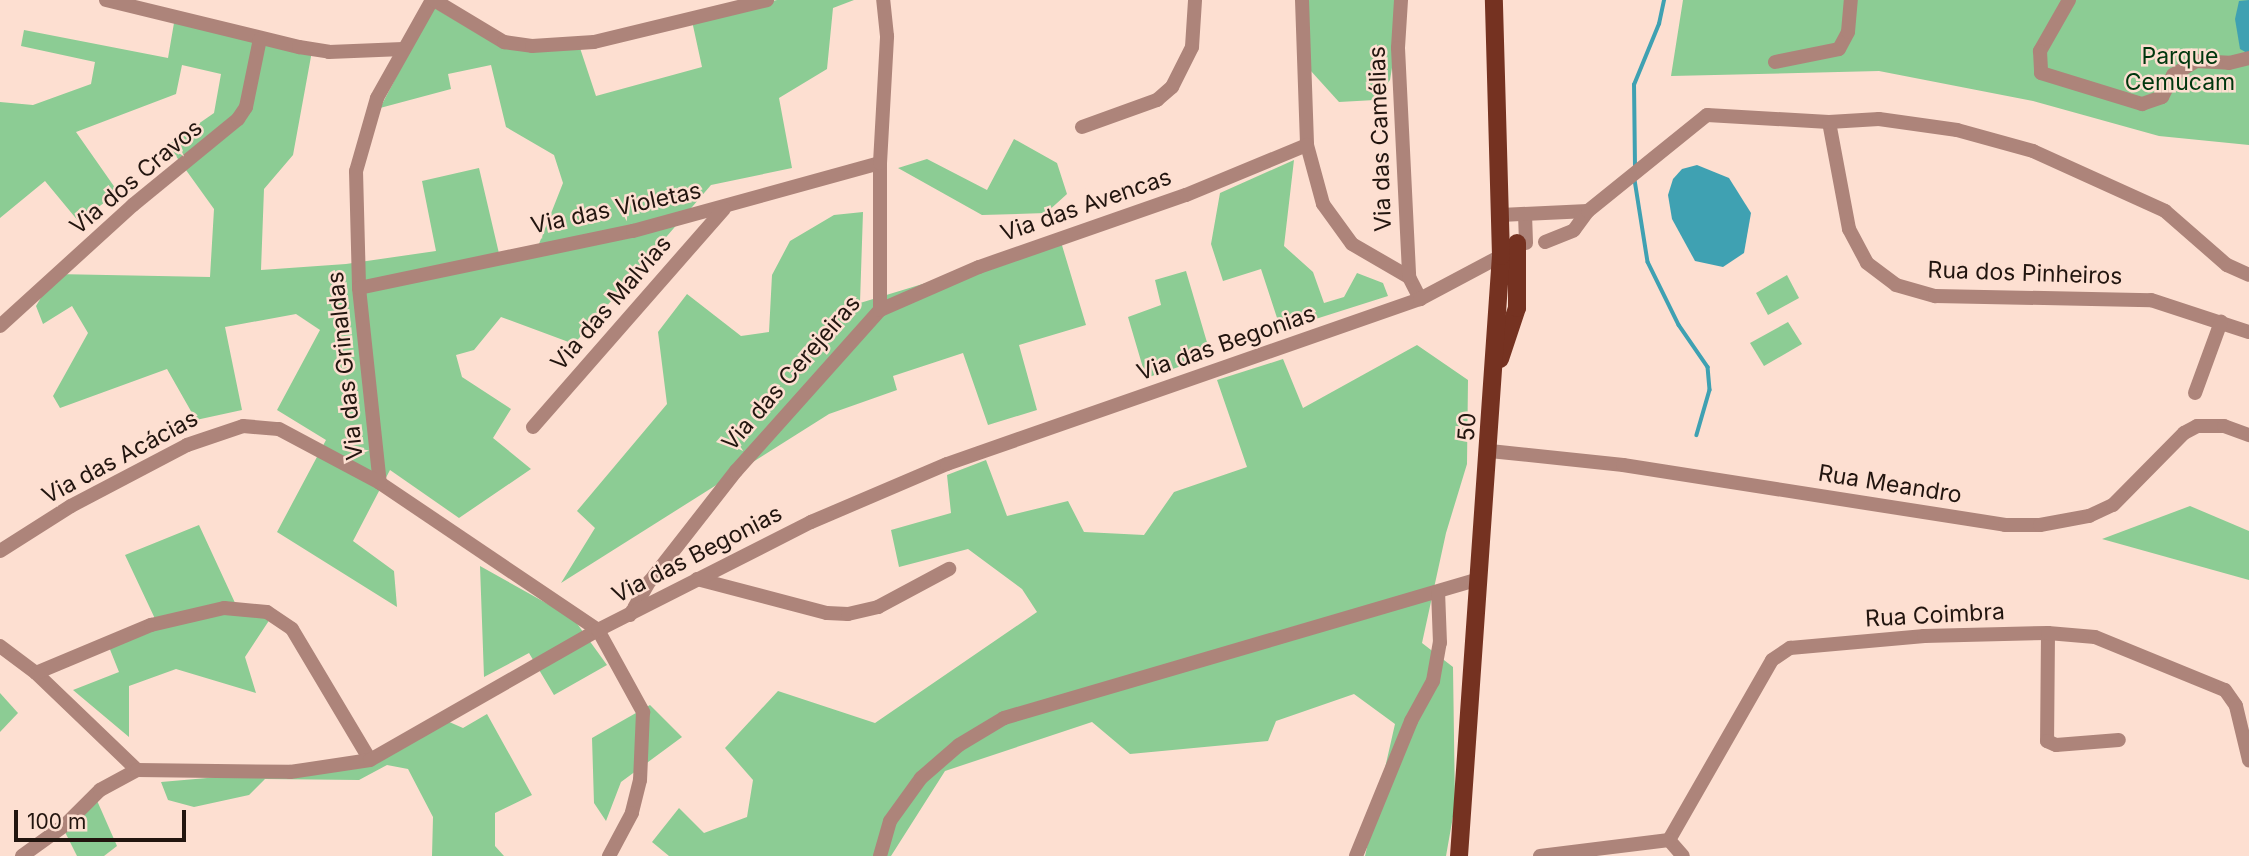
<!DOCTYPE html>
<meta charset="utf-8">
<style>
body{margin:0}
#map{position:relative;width:2249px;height:856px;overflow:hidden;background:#fddfd1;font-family:Inter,sans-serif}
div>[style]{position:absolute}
.green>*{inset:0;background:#8ccc94}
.water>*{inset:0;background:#3fa1b2}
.stream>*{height:3.5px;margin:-1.75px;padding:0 1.75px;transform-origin:1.75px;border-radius:1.75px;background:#3fa1b2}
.minor>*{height:14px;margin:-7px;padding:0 7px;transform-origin:7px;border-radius:7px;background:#ad847a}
.major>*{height:18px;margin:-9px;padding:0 9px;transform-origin:9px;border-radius:9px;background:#753221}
span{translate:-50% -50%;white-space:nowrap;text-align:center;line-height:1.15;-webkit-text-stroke:5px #fddfd1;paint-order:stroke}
.park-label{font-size:23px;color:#00370e}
.street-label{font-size:23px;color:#22150f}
.scale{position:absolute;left:14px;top:810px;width:172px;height:32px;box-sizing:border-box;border:4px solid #22150f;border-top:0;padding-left:9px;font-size:21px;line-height:24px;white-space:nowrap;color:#22150f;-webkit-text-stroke:5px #fddfd1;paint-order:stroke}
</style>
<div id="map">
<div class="green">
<div style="clip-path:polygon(777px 0,854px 0,833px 8px,827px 69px,779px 98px,792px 168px,711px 185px,574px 344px,501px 317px,474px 350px,456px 355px,462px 377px,511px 409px,493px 438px,531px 469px,459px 518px,390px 470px,353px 541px,394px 571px,397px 607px,277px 532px,326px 440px,277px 410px,320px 330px,296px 314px,225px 327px,242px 410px,196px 420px,167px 369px,60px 408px,53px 396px,88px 333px,72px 306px,43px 324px,36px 306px,55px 274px,210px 277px,214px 209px,168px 145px,214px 113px,221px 74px,182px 65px,176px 94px,76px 132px,118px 192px,79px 222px,45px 181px,0 218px,0 102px,33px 105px,91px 84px,95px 62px,21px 46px,24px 30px,168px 58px,174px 23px,312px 51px,293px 155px,264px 189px,261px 270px,346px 264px,436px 251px,422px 181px,479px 168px,501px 262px,535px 254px,563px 183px,554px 155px,506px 127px,491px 65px,448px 74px,451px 89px,380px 108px,433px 7px,502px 48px,580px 48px,596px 96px,702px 67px,692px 21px)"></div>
<div style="clip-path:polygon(1308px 0,1403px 0,1390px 80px,1375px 100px,1339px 102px,1310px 70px)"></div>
<div style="clip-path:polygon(1683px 0,2249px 0,2249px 145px,2159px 136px,2033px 101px,1879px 71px,1671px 76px)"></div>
<div style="clip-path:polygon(1014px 139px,1057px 163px,1067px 194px,1046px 213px,982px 215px,898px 168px,927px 159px,987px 190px)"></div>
<div style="clip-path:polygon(1294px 160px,1284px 246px,1313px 272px,1324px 303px,1344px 297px,1357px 273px,1383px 283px,1388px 296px,1281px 330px,1261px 269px,1223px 281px,1211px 244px,1220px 193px)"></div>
<div style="clip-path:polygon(863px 212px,860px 303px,1061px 242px,1086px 325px,1019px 345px,1037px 410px,988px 425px,963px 353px,893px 376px,897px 390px,829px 414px,561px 583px,595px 528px,577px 511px,667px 404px,658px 332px,687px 294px,741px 336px,769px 332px,772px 275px,790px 241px,834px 215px)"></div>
<div style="clip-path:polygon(1186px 271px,1211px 356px,1146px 378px,1128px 317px,1161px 305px,1155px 280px)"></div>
<div style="clip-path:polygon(1787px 275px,1799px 298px,1768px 315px,1756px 293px)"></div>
<div style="clip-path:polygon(1788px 322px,1802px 344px,1764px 366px,1750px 343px)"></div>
<div style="clip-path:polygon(1417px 345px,1468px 380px,1467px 464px,1446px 533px,1422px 643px,1453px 667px,1455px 805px,1446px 856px,1365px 856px,1395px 724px,1354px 694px,1276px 721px,1268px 741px,1130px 754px,1092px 722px,945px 771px,891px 856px,669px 856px,652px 842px,679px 808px,704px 833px,747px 817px,753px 780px,725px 748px,778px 691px,875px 723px,1037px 612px,1022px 589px,968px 549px,899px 567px,891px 530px,951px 513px,947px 475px,986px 460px,1007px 516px,1068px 501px,1084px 532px,1144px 535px,1174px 492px,1247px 467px,1217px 380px,1283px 359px,1303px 408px)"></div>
<div style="clip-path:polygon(2190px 506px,2249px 531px,2249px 580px,2102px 539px)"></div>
<div style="clip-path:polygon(199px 525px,236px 605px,274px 613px,245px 657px,256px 693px,176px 669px,129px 686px,129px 737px,73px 690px,119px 672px,107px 642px,157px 623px,125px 555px)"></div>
<div style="clip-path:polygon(480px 566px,573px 618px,607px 665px,554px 695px,529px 653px,484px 677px)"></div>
<div style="clip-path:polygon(0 693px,18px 713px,0 732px)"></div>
<div style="clip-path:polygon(650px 705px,682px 737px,621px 782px,606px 821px,594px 803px,592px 738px)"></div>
<div style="clip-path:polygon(487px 714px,532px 795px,495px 813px,495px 846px,504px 856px,432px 856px,433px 817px,408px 769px,387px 765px,359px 780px,265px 779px,249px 795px,194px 807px,168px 800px,161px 782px,370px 764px,447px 721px,463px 728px)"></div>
<div style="clip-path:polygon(95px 796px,117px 846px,104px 856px,77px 856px,64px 830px)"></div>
</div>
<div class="water">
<div style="clip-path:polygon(2249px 0,2249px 54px,2240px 49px,2235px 19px,2239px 1px)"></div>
<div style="clip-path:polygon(1697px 165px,1729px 178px,1751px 213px,1744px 253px,1723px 267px,1695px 261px,1672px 219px,1668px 195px,1673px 179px,1682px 169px)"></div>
</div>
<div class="stream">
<div style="left:1635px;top:166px;width:81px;rotate:-90.7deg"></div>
<div style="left:1634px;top:85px;width:66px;rotate:-67.7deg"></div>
<div style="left:1659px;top:24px;width:25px;rotate:-78deg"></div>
<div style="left:1635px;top:180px;width:83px;rotate:81deg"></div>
<div style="left:1648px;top:262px;width:70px;rotate:63.8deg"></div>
<div style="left:1679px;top:325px;width:51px;rotate:55.4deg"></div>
<div style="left:1708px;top:367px;width:23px;rotate:85deg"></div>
<div style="left:1710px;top:390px;width:47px;rotate:106.1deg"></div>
</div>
<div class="minor">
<div style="left:106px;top:0;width:199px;rotate:13.7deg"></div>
<div style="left:299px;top:47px;width:30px;rotate:9deg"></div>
<div style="left:329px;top:52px;width:74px;rotate:-2.3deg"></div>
<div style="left:432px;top:0;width:112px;rotate:119.3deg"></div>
<div style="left:377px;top:98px;width:76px;rotate:106deg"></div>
<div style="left:356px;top:171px;width:117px;rotate:88.5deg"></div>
<div style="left:359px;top:288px;width:196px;rotate:83.9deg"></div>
<div style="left:380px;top:483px;width:263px;rotate:34deg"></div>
<div style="left:598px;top:630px;width:94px;rotate:61.2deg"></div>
<div style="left:643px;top:712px;width:68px;rotate:92.5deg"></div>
<div style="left:640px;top:780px;width:34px;rotate:104deg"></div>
<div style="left:632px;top:813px;width:49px;rotate:118.1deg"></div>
<div style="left:434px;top:0;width:82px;rotate:31deg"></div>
<div style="left:504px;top:42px;width:28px;rotate:8deg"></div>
<div style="left:532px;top:46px;width:62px;rotate:-3.7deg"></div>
<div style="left:594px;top:42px;width:178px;rotate:-13.6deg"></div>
<div style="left:1302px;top:0;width:145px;rotate:88deg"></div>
<div style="left:1307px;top:145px;width:61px;rotate:74.8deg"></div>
<div style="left:1323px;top:204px;width:49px;rotate:54.1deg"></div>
<div style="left:1352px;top:244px;width:66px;rotate:30.1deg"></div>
<div style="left:1409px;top:277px;width:25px;rotate:63deg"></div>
<div style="left:1401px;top:0;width:48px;rotate:93.6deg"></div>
<div style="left:1398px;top:48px;width:229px;rotate:87.2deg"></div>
<div style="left:2069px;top:0;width:59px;rotate:119.6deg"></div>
<div style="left:2040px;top:51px;width:22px;rotate:87deg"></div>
<div style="left:2041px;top:73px;width:106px;rotate:17.1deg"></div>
<div style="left:2142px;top:104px;width:21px;rotate:-19deg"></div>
<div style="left:2162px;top:97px;width:25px;rotate:-63deg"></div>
<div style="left:2173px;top:75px;width:27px;rotate:-31deg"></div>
<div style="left:2196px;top:61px;width:33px;rotate:3deg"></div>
<div style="left:2229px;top:63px;width:21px;rotate:-14deg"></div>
<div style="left:1775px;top:62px;width:65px;rotate:-11.5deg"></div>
<div style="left:1839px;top:49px;width:19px;rotate:-62deg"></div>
<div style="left:1848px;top:32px;width:32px;rotate:-85deg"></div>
<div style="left:1829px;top:122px;width:109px;rotate:79.4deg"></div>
<div style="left:1849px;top:229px;width:38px;rotate:62deg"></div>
<div style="left:1867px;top:263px;width:36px;rotate:37deg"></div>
<div style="left:1896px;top:285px;width:41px;rotate:15.8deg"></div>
<div style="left:1935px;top:296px;width:216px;rotate:1.1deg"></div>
<div style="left:2151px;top:300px;width:103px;rotate:18.1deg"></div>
<div style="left:1082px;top:127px;width:80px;rotate:-19.8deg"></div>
<div style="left:1157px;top:100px;width:20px;rotate:-41deg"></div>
<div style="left:1172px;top:87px;width:45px;rotate:-63.4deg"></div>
<div style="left:1192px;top:47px;width:47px;rotate:-86.3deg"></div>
<div style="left:1525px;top:214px;width:29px;rotate:88deg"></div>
<div style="left:1501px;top:215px;width:87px;rotate:-2.6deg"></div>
<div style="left:1545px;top:242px;width:31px;rotate:-22deg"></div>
<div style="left:1574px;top:230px;width:24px;rotate:-54deg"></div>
<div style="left:1588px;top:211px;width:153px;rotate:-38.9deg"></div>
<div style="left:1707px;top:115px;width:122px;rotate:3.3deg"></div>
<div style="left:1829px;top:122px;width:50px;rotate:-3.4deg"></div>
<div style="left:1879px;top:119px;width:79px;rotate:8deg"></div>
<div style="left:1957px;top:130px;width:79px;rotate:15.4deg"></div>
<div style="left:2033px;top:151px;width:145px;rotate:24.4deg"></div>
<div style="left:2165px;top:211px;width:82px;rotate:41.1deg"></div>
<div style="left:2227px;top:265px;width:24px;rotate:24deg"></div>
<div style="left:359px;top:288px;width:280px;rotate:-11.8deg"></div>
<div style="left:633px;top:231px;width:256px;rotate:-15.4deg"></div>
<div style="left:880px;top:310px;width:108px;rotate:-23.5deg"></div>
<div style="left:979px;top:267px;width:219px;rotate:-19.2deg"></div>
<div style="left:1186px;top:195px;width:131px;rotate:-22.5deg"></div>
<div style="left:0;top:326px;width:180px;rotate:-42.3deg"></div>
<div style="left:133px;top:205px;width:136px;rotate:-39.3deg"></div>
<div style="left:238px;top:119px;width:14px;rotate:-56deg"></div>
<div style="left:246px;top:107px;width:69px;rotate:-78.4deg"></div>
<div style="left:2195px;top:393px;width:76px;rotate:-69.9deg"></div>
<div style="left:533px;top:427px;width:290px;rotate:-48.8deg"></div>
<div style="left:1490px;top:451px;width:134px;rotate:6deg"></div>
<div style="left:1623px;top:465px;width:387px;rotate:8.9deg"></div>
<div style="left:2005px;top:525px;width:35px"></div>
<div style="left:2040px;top:525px;width:50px;rotate:-10.4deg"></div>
<div style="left:2089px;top:516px;width:26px;rotate:-25deg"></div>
<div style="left:2113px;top:505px;width:101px;rotate:-45.4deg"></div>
<div style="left:2184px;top:433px;width:15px;rotate:-28deg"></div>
<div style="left:2197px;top:426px;width:27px"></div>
<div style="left:2224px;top:426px;width:27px;rotate:20deg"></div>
<div style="left:0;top:551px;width:84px;rotate:-32.4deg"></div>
<div style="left:71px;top:506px;width:131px;rotate:-27.7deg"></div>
<div style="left:187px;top:445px;width:59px;rotate:-18.7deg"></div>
<div style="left:243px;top:426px;width:36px;rotate:5deg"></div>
<div style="left:279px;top:429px;width:115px;rotate:28.1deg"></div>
<div style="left:697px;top:579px;width:134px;rotate:14.7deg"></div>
<div style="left:827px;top:613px;width:21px;rotate:3deg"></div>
<div style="left:848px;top:614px;width:31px;rotate:-13deg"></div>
<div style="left:878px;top:607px;width:81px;rotate:-28.2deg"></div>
<div style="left:630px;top:615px;width:39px;rotate:-60deg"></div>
<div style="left:650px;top:581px;width:140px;rotate:-52deg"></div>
<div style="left:736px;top:471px;width:216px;rotate:-48.2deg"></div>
<div style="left:880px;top:310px;width:147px;rotate:-90deg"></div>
<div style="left:880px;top:163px;width:127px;rotate:-86.8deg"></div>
<div style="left:887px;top:36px;width:36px;rotate:-96deg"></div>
<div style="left:2048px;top:633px;width:108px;rotate:90.5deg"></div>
<div style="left:2047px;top:741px;width:10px;rotate:24deg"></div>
<div style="left:2056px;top:745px;width:63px;rotate:-4.5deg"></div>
<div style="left:0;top:646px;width:45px;rotate:36.9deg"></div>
<div style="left:36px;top:673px;width:140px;rotate:43.8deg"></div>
<div style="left:36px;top:673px;width:125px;rotate:-22.7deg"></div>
<div style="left:151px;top:625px;width:75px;rotate:-13.1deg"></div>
<div style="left:224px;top:608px;width:43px;rotate:5.3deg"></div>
<div style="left:267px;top:612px;width:30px;rotate:34deg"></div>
<div style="left:292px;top:629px;width:152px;rotate:59.2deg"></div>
<div style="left:1669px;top:840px;width:207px;rotate:-60.2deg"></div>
<div style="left:1772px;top:660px;width:22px;rotate:-34deg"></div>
<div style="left:1790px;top:648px;width:135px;rotate:-5.1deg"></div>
<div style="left:1924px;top:636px;width:124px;rotate:-1.4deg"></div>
<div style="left:2048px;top:633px;width:47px;rotate:4.9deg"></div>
<div style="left:2095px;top:637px;width:140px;rotate:22.2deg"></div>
<div style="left:2225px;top:690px;width:19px;rotate:55deg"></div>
<div style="left:2236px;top:706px;width:56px;rotate:76.5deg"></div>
<div style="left:1669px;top:840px;width:21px;rotate:49deg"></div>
<div style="left:22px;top:856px;width:53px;rotate:-35.8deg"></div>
<div style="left:65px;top:825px;width:49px;rotate:-45deg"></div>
<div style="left:100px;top:790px;width:42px;rotate:-28.4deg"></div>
<div style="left:137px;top:770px;width:153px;rotate:0.7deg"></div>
<div style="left:290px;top:772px;width:81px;rotate:-8.5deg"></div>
<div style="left:370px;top:760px;width:262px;rotate:-29.7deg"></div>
<div style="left:598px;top:630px;width:239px;rotate:-26.9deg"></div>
<div style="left:811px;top:522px;width:148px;rotate:-23.1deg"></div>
<div style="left:947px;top:464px;width:501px;rotate:-19.23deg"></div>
<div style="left:1420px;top:299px;width:92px;rotate:-28deg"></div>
<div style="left:880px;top:856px;width:36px;rotate:-74deg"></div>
<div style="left:890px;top:821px;width:53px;rotate:-54.2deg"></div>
<div style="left:921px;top:778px;width:50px;rotate:-41deg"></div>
<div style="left:959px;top:745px;width:52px;rotate:-31deg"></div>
<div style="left:1004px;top:718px;width:495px;rotate:-16.3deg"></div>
<div style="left:1356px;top:856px;width:146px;rotate:-67.8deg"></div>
<div style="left:1411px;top:721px;width:46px;rotate:-61.2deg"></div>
<div style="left:1433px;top:681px;width:39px;rotate:-80deg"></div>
<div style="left:1440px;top:643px;width:51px;rotate:-92.2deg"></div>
<div style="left:1540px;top:856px;width:130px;rotate:-7.1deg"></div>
</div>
<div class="major">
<div style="left:1500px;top:359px;width:54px;rotate:-71.6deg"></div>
<div style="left:1517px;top:308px;width:65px;rotate:-90deg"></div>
<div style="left:1459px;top:856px;width:601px;rotate:-86deg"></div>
<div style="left:1501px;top:256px;width:256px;rotate:-91.6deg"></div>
</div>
<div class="park-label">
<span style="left:2180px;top:69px">Parque<br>Cemucam</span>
</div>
<div class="street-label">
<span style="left:1380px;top:139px;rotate:-92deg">Via das Camélias</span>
<span style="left:136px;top:177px;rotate:-40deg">Via dos Cravos</span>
<span style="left:1086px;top:205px;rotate:-19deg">Via das Avencas</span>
<span style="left:616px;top:208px;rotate:-12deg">Via das Violetas</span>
<span style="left:2025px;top:273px;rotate:2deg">Rua dos Pinheiros</span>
<span style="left:611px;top:303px;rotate:-49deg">Via das Malvias</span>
<span style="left:1226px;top:343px;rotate:-19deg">Via das Begonias</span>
<span style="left:345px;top:366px;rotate:-96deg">Via das Grinaldas</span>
<span style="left:791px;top:373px;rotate:-49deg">Via das Cerejeiras</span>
<span style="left:1467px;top:427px;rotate:-86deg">50</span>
<span style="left:120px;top:457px;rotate:-28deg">Via das Acácias</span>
<span style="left:1890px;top:484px;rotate:9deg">Rua Meandro</span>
<span style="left:697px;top:554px;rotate:-27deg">Via das Begonias</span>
<span style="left:1935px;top:615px;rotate:-3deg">Rua Coimbra</span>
</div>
<div class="scale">100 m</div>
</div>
